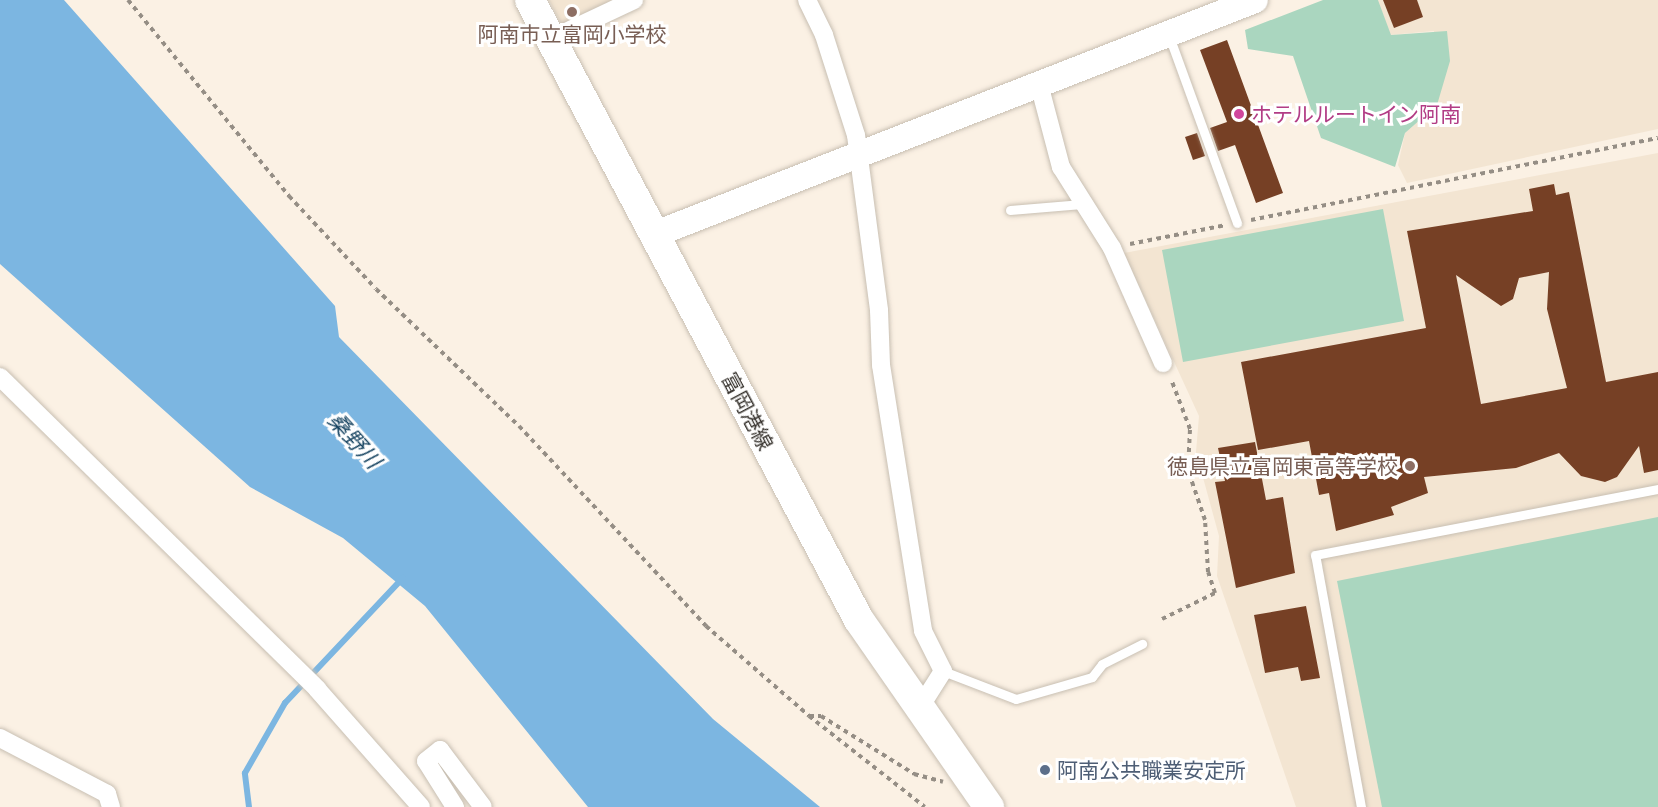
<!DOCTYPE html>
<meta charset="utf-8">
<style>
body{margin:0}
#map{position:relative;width:1658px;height:807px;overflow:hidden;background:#fbf1e4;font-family:"IBM Plex Sans","Noto Sans JP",sans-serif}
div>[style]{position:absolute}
.built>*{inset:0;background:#f3e5d2}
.green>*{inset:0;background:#aad6bf}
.water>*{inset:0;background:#7cb6e1}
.stream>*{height:6px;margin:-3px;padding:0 3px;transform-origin:3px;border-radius:3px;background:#7cb6e1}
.building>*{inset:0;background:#764025}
.path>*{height:4px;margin-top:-2px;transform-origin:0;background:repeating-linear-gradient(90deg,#958e85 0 4.5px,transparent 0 9px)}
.roads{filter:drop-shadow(0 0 2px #c8bfb2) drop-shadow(0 0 2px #c8bfb2)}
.lane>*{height:9px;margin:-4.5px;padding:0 4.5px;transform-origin:4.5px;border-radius:4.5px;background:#fff}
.street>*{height:18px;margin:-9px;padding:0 9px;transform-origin:9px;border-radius:9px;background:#fff}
.secondary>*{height:26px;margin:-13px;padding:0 13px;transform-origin:13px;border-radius:13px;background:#fff}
.primary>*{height:30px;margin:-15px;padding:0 15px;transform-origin:15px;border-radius:15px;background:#fff}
.dots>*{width:16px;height:16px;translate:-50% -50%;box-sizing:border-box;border:3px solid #fff;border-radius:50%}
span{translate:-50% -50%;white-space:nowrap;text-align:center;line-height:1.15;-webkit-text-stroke:6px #fff;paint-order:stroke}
.education-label{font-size:21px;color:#785e54}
.right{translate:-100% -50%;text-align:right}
.hotel-label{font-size:21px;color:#b23c85}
.left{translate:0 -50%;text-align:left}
.street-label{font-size:21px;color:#36322d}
.service-label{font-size:21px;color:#4e5e75}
.water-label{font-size:22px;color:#184562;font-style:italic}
</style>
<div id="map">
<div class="built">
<div style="clip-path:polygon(549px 0,615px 0,562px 25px)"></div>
<div style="clip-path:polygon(1378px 0,1658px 0,1658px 129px,1407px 183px,1398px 165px,1405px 133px,1437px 105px,1434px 31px,1390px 35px)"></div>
<div style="clip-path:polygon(1658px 153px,1658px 807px,1296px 807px,1217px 576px,1219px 536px,1196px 452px,1199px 416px,1124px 253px)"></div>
</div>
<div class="green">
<div style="clip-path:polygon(1323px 0,1378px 0,1391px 35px,1447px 31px,1450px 61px,1437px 105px,1405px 133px,1395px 167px,1321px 138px,1293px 56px,1248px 49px,1245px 30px)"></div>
<div style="clip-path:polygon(1383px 209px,1404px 321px,1183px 362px,1162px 250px)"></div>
<div style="clip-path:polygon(1658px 517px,1658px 807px,1382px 807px,1337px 581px)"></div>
</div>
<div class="water">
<div style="clip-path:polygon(0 0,64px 0,335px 306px,339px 337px,713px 719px,820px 807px,588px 807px,425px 606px,343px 538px,250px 487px,0 264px)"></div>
</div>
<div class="stream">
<div style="left:249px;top:807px;width:34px;rotate:-97deg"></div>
<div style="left:245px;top:773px;width:81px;rotate:-60.3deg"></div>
<div style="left:285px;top:703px;width:172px;rotate:-46.7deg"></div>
</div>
<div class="building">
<div style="clip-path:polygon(1383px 0,1417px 0,1423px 17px,1394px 28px)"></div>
<div style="clip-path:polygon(1227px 40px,1283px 193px,1256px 203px,1235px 145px,1218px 151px,1210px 128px,1227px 122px,1200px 50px)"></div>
<div style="clip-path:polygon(1197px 133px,1205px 156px,1193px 160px,1185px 137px)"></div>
<div style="clip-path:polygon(evenodd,1554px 184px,1556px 195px,1569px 192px,1606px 382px,1658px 372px,1658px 470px,1644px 473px,1639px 446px,1617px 477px,1605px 482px,1581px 476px,1559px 453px,1516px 468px,1424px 477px,1428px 493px,1391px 507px,1394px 515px,1336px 531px,1329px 493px,1319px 495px,1309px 441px,1258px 450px,1241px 362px,1426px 328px,1407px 231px,1533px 211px,1529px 189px,1554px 184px,1549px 272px,1547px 309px,1567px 388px,1481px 404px,1456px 275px,1501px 306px,1513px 299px,1519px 278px,1549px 272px)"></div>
<div style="clip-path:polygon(1255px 442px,1266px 500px,1283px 497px,1295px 573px,1236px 588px,1215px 482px,1225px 481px,1218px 448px)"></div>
<div style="clip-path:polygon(1306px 606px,1320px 678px,1301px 681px,1298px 667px,1265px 673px,1254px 615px)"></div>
</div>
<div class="path">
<div style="left:128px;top:0;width:254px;rotate:50.6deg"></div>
<div style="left:289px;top:196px;width:127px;rotate:46.9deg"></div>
<div style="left:376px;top:289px;width:198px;rotate:43.8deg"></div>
<div style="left:519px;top:426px;width:274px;rotate:46.9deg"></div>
<div style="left:706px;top:626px;width:137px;rotate:41.1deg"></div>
<div style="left:809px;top:716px;width:147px;rotate:38.1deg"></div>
<div style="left:1251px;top:220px;width:415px;rotate:-11.4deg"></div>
<div style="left:1130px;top:244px;width:98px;rotate:-11.2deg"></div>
<div style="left:1162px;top:619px;width:59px;rotate:-26.1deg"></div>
<div style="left:1215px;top:593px;width:22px;rotate:-108deg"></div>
<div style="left:1208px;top:572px;width:52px;rotate:-93.3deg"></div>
<div style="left:1205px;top:520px;width:53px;rotate:-108.8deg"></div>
<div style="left:1188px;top:470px;width:41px;rotate:-87.2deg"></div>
<div style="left:1190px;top:429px;width:53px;rotate:-110.8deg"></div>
<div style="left:809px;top:716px;width:12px"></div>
<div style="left:821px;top:716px;width:110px;rotate:31.9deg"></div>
<div style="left:914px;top:774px;width:30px;rotate:15deg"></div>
</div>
<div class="roads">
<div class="lane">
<div style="left:1169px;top:36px;width:199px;rotate:70deg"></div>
<div style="left:1010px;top:210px;width:72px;rotate:-4.8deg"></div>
<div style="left:943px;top:671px;width:78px;rotate:21deg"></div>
<div style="left:1016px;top:699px;width:79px;rotate:-16.1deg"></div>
<div style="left:1092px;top:677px;width:16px;rotate:-52deg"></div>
<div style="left:1102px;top:664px;width:45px;rotate:-26.6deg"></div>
<div style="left:1361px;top:807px;width:256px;rotate:-100.3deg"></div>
<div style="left:1315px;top:555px;width:349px;rotate:-10.9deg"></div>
</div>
<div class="street">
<div style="left:807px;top:0;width:39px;rotate:64deg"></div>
<div style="left:824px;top:35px;width:105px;rotate:72.3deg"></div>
<div style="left:856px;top:135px;width:177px;rotate:82.5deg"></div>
<div style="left:879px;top:310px;width:55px;rotate:87.9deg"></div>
<div style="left:881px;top:365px;width:269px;rotate:81deg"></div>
<div style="left:923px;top:631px;width:45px;rotate:63.4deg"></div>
<div style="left:943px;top:671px;width:45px;rotate:122.3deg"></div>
<div style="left:551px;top:39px;width:92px;rotate:-25.2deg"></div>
<div style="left:1039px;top:84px;width:86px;rotate:75.2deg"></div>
<div style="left:1061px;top:167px;width:96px;rotate:57.8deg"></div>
<div style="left:1112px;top:248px;width:126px;rotate:66.1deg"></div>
<div style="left:0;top:377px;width:445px;rotate:44.5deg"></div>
<div style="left:317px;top:689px;width:157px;rotate:48.6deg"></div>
<div style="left:0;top:738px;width:121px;rotate:27.6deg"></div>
<div style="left:107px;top:794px;width:14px;rotate:73deg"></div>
<div style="left:455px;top:807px;width:54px;rotate:-122.2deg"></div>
<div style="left:426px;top:761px;width:18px;rotate:-38deg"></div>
<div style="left:440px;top:750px;width:71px;rotate:53deg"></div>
</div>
<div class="secondary">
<div style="left:653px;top:235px;width:646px;rotate:-21.32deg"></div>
</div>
<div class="primary">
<div style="left:530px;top:0;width:702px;rotate:62.05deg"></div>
<div style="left:859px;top:620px;width:228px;rotate:55.2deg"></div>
</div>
</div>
<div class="dots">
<div style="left:572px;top:12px;background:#8d6e63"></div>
<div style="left:1239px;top:114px;background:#d1479c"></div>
<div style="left:1410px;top:466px;background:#8d6e63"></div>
<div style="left:1045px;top:770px;background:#5c6f8a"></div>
</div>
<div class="education-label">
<span style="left:572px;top:34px">阿南市立富岡小学校</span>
<span class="right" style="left:1398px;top:466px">徳島県立富岡東高等学校</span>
</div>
<div class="hotel-label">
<span class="left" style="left:1251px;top:114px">ホテルルートイン阿南</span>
</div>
<div class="street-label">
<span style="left:748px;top:411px;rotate:62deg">富岡港線</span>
</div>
<div class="service-label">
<span class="left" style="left:1057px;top:770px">阿南公共職業安定所</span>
</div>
<div class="water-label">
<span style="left:355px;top:440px;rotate:48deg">桑野川</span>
</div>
</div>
